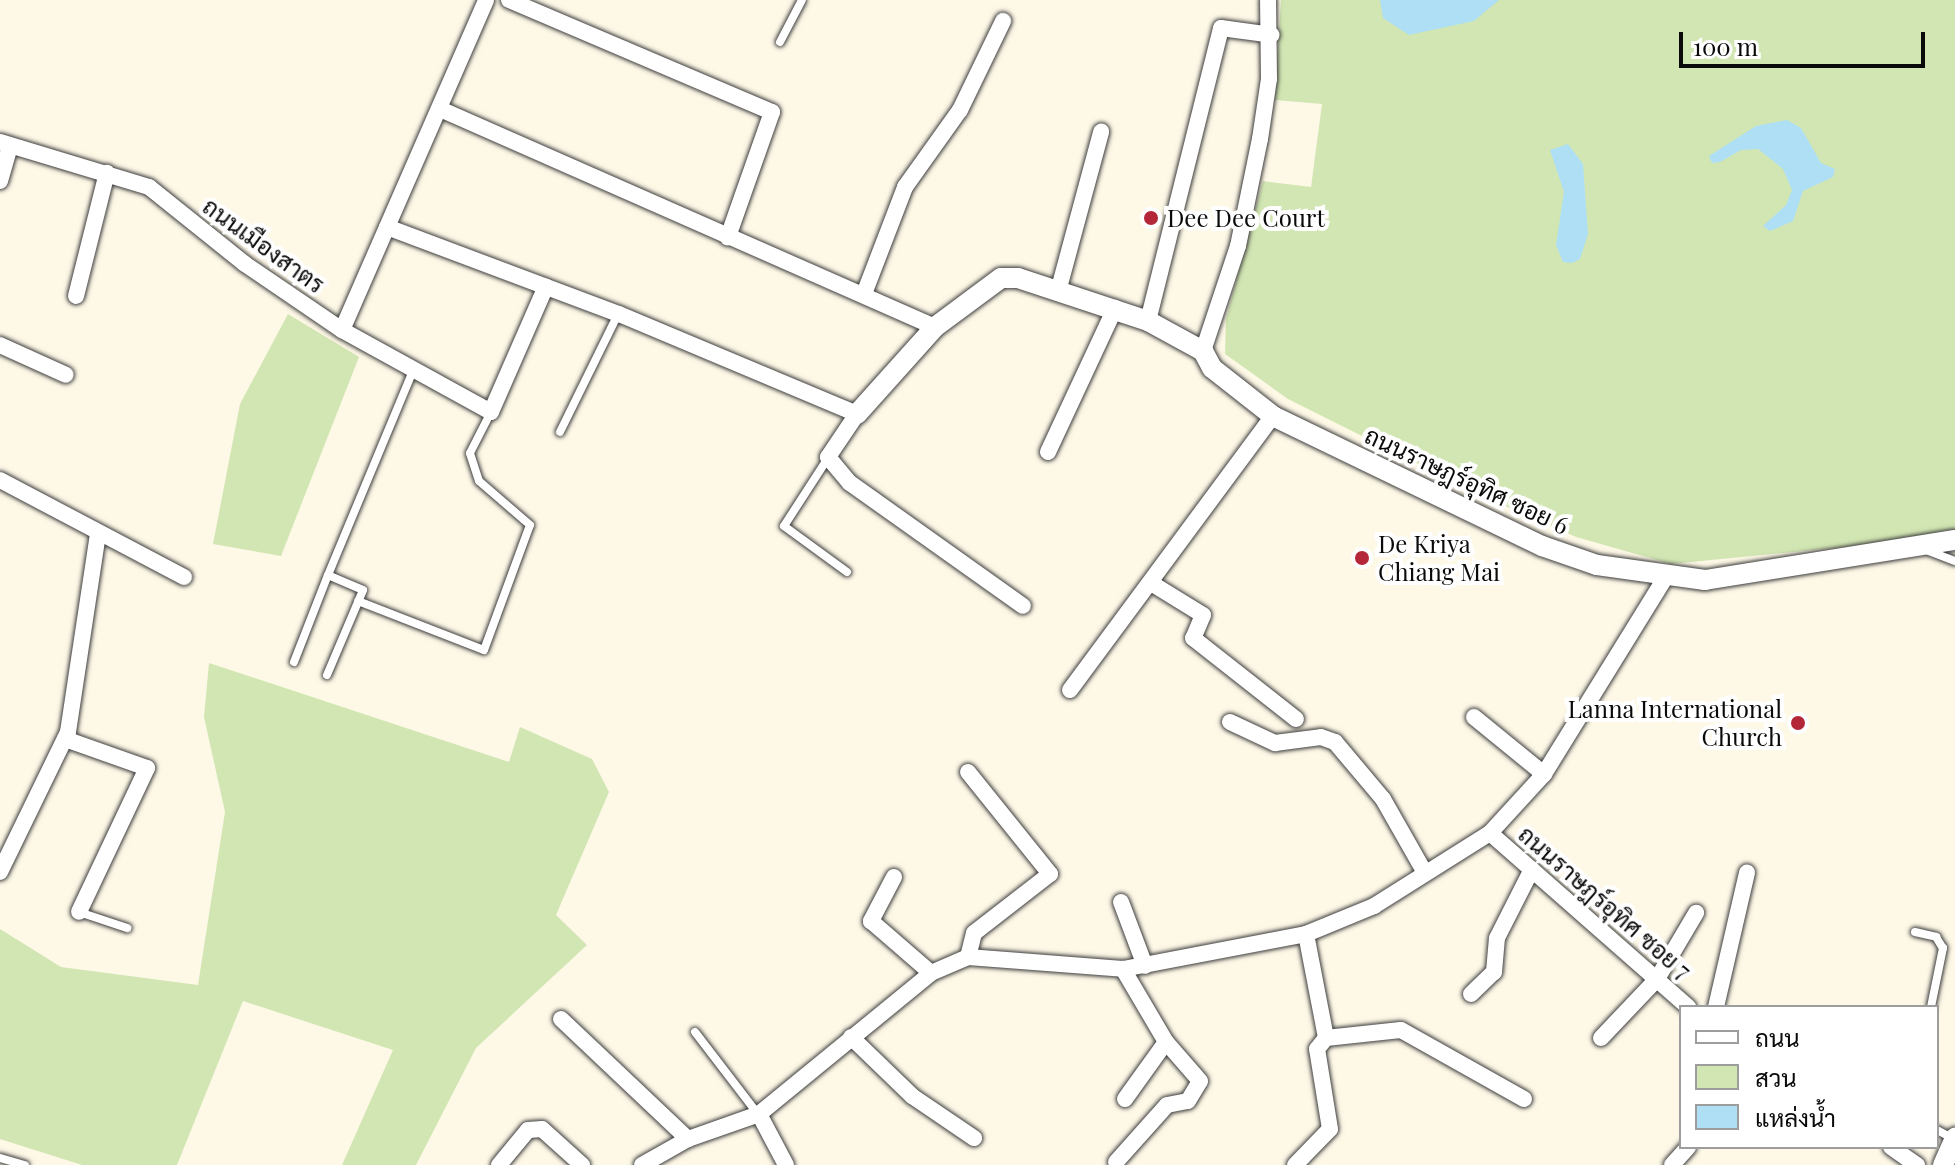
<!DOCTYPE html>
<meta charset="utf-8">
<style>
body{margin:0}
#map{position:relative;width:1955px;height:1165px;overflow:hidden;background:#fef8e7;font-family:"Playfair Display",Sarabun,serif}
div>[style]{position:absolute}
.green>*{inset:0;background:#d2e6b3}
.water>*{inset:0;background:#aedff4}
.roads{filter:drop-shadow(0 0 2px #3d3d3d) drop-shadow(0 0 2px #3d3d3d)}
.service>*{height:8px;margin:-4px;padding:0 4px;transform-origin:4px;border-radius:4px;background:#fff}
.minor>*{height:16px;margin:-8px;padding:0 8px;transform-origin:8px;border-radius:8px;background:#fff}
.tertiary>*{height:20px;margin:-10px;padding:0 10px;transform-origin:10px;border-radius:10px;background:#fff}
.dots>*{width:22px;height:22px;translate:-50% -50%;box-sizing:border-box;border:4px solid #fff;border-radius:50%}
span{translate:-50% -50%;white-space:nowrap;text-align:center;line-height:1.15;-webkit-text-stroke:8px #fff;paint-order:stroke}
.poi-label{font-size:24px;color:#0a0a0a}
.left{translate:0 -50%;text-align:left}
.right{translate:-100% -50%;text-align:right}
.street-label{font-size:24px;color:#0a0a0a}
.legend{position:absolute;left:1679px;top:1005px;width:260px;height:144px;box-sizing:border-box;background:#fff;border:2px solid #9d9d9d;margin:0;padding:10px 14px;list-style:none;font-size:24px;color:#0a0a0a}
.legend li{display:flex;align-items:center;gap:16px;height:40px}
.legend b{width:40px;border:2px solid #9d9d9d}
.scale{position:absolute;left:1679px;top:32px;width:246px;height:36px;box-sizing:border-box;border:4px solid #0a0a0a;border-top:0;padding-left:10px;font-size:24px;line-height:28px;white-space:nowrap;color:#0a0a0a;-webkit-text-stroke:6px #fff;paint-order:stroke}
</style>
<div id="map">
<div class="green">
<div style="clip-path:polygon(1281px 0,1955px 0,1955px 530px,1864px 545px,1671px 564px,1576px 537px,1476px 493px,1288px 399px,1225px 354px,1226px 319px,1263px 181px,1311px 187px,1322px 104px,1275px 100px)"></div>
<div style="clip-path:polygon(288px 314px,359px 357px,281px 556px,213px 544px,240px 404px)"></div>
<div style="clip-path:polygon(209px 663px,509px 762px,520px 727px,592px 759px,609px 792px,556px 915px,587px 945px,476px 1048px,416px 1165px,342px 1165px,393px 1050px,243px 1001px,177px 1165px,82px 1165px,0 1139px,0 929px,61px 967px,198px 985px,225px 812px,204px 717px)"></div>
</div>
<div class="water">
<div style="clip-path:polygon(1380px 0,1499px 0,1474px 21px,1409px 35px,1383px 18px)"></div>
<div style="clip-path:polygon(1787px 120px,1801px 128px,1821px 163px,1835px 169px,1833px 177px,1803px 191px,1793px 221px,1770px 231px,1763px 226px,1786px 205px,1792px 190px,1783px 169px,1758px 149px,1741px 150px,1720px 162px,1712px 163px,1709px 156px,1756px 126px)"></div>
<div style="clip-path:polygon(1568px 144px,1583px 164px,1588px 234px,1580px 259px,1572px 263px,1563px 262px,1556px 245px,1564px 192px,1550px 150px)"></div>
</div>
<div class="roads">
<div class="service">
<div style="left:780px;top:42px;width:47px;rotate:-62.4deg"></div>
<div style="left:560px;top:432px;width:131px;rotate:-63.8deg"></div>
<div style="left:828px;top:458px;width:81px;rotate:122.9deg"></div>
<div style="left:784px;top:526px;width:78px;rotate:36.1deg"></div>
<div style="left:1926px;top:550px;width:31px;rotate:21deg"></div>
<div style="left:358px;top:601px;width:135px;rotate:21.3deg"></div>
<div style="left:484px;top:650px;width:133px;rotate:-69.8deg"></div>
<div style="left:530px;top:525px;width:67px;rotate:-139.2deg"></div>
<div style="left:479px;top:481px;width:29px;rotate:-108deg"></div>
<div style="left:470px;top:453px;width:46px;rotate:-62.9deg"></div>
<div style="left:294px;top:662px;width:93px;rotate:-68.7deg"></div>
<div style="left:327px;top:675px;width:92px;rotate:-67deg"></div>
<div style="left:363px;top:590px;width:38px;rotate:-157deg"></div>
<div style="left:328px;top:575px;width:221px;rotate:-67.4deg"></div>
<div style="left:79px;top:912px;width:51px;rotate:18.4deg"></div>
<div style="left:1915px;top:932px;width:22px;rotate:13deg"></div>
<div style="left:1936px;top:937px;width:13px;rotate:58deg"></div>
<div style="left:1943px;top:948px;width:60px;rotate:101.5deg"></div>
<div style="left:695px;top:1032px;width:103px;rotate:52.5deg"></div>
<div style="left:1937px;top:1130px;width:19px;rotate:28deg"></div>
<div style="left:0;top:1158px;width:26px;rotate:16deg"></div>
</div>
<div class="minor">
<div style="left:509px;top:0;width:286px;rotate:23.1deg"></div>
<div style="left:772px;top:112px;width:133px;rotate:109.4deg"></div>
<div style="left:440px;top:109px;width:541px;rotate:23.77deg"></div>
<div style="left:0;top:142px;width:156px;rotate:16.8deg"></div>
<div style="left:149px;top:187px;width:123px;rotate:38.7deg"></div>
<div style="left:245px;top:264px;width:117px;rotate:34.2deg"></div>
<div style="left:342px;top:330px;width:170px;rotate:28.8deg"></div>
<div style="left:491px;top:412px;width:137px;rotate:-66.4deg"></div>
<div style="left:0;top:181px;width:37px;rotate:-74deg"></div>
<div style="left:387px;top:227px;width:248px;rotate:20.6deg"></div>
<div style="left:619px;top:314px;width:258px;rotate:22.8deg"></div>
<div style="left:857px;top:414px;width:52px;rotate:124deg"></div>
<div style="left:828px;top:457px;width:34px;rotate:50deg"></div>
<div style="left:850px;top:483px;width:212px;rotate:35.4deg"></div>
<div style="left:1059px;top:288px;width:162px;rotate:-74.9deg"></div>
<div style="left:864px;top:294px;width:115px;rotate:-69deg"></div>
<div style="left:905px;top:187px;width:95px;rotate:-54.5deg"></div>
<div style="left:960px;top:110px;width:99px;rotate:-64.2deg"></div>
<div style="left:76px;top:296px;width:127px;rotate:-75.9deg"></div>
<div style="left:1148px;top:321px;width:302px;rotate:-76deg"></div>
<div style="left:1221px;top:28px;width:51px;rotate:7.8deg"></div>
<div style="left:342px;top:330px;width:360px;rotate:-66.4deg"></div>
<div style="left:0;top:345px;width:72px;rotate:24.4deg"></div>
<div style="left:1203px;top:351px;width:111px;rotate:-71.6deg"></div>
<div style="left:1238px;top:246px;width:109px;rotate:-78.4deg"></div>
<div style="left:1260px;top:139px;width:61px;rotate:-81.5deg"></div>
<div style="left:1269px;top:79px;width:79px;rotate:-90.7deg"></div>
<div style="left:1048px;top:452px;width:159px;rotate:-65deg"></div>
<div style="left:0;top:480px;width:208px;rotate:27.8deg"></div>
<div style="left:1151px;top:583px;width:61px;rotate:31.6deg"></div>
<div style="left:1203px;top:615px;width:25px;rotate:113deg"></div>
<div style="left:1193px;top:638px;width:131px;rotate:38.2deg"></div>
<div style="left:1070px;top:690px;width:341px;rotate:-53.5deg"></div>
<div style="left:1474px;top:717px;width:90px;rotate:39.2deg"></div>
<div style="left:1230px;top:722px;width:50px;rotate:25deg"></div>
<div style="left:1275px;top:743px;width:46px;rotate:-7.4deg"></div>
<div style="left:1321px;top:737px;width:15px;rotate:20deg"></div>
<div style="left:1335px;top:742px;width:75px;rotate:49.9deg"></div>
<div style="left:1383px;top:799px;width:85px;rotate:60.4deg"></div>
<div style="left:65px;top:739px;width:87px;rotate:19.5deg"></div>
<div style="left:147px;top:768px;width:159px;rotate:115.3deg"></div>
<div style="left:968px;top:772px;width:131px;rotate:51.2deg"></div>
<div style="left:1050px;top:874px;width:96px;rotate:142.2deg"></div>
<div style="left:974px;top:933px;width:25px;rotate:104deg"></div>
<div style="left:1490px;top:833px;width:264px;rotate:41.3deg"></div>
<div style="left:0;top:872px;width:156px;rotate:-64.1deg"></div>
<div style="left:68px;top:732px;width:200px;rotate:-81.4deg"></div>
<div style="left:894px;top:877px;width:50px;rotate:117.6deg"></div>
<div style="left:871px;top:921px;width:79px;rotate:40.9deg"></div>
<div style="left:1121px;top:902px;width:68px;rotate:69.4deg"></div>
<div style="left:1306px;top:934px;width:106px;rotate:79.1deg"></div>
<div style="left:1326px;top:1038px;width:75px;rotate:-6.1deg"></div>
<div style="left:1401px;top:1030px;width:141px;rotate:29.3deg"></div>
<div style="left:1471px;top:994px;width:32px;rotate:-44deg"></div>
<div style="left:1494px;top:972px;width:34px;rotate:-85deg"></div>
<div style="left:1497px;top:938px;width:77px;rotate:-63.1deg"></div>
<div style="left:1716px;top:1007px;width:138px;rotate:-77deg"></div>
<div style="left:561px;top:1019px;width:175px;rotate:43.4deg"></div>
<div style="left:851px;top:1037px;width:85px;rotate:44deg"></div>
<div style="left:912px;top:1096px;width:75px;rotate:34.1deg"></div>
<div style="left:1601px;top:1038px;width:81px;rotate:-46.5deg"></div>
<div style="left:1657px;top:979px;width:77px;rotate:-59.4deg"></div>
<div style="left:1125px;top:1099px;width:70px;rotate:-54.3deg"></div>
<div style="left:759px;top:1114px;width:58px;rotate:62.1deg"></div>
<div style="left:1891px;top:1147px;width:32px;rotate:35deg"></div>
<div style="left:1116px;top:1162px;width:76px;rotate:-48.2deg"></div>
<div style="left:1167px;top:1105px;width:21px;rotate:-11deg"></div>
<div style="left:1188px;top:1101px;width:23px;rotate:-59deg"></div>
<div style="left:1200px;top:1081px;width:52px;rotate:-131.1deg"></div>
<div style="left:1166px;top:1042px;width:85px;rotate:-120.5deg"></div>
<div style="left:499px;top:1165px;width:45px;rotate:-50.4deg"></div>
<div style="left:528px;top:1130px;width:14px;rotate:-4deg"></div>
<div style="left:542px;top:1129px;width:54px;rotate:42deg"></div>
<div style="left:642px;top:1165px;width:53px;rotate:-29.5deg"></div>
<div style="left:688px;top:1139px;width:75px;rotate:-19.4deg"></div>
<div style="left:759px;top:1114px;width:222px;rotate:-39.3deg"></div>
<div style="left:931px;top:973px;width:40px;rotate:-23.4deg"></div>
<div style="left:968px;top:957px;width:155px;rotate:4.4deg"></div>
<div style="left:1123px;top:969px;width:186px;rotate:-10.8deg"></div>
<div style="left:1306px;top:934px;width:74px;rotate:-22.4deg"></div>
<div style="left:1374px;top:906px;width:137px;rotate:-32.2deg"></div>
<div style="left:1490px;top:833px;width:80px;rotate:-47.5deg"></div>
<div style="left:1544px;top:774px;width:230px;rotate:-58.3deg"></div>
<div style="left:1295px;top:1165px;width:50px;rotate:-45.8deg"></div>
<div style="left:1330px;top:1129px;width:81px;rotate:-99.2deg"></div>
<div style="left:1317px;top:1049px;width:14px;rotate:-51deg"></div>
<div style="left:1672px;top:1165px;width:24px;rotate:-48deg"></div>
</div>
<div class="tertiary">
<div style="left:857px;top:414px;width:117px;rotate:-48.1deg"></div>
<div style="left:935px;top:327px;width:82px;rotate:-36.6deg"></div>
<div style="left:1001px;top:278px;width:17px"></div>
<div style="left:1018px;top:278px;width:137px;rotate:18.3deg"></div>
<div style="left:1148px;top:321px;width:63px;rotate:28.6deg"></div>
<div style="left:1203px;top:351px;width:19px;rotate:62deg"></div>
<div style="left:1212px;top:368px;width:78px;rotate:38.2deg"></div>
<div style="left:1273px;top:416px;width:299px;rotate:25.8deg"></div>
<div style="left:1542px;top:546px;width:58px;rotate:19.1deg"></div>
<div style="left:1597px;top:565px;width:109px;rotate:7.9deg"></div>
<div style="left:1705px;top:580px;width:253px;rotate:-9.1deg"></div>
<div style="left:1943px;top:1165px;width:30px;rotate:-66deg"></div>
</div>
</div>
<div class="dots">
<div style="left:1151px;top:218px;background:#b42738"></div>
<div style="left:1362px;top:558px;background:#b42738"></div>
<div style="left:1798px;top:723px;background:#b42738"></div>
</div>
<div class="poi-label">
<span class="left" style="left:1167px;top:218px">Dee Dee Court</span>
<span class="left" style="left:1378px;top:558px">De Kriya<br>Chiang Mai</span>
<span class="right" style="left:1782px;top:723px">Lanna International<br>Church</span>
</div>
<div class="street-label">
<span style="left:264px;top:245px;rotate:36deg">ถนนเมืองสาตร</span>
<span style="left:1467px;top:480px;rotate:25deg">ถนนราษฎร์อุทิศ ซอย 6</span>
<span style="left:1605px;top:902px;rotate:41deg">ถนนราษฎร์อุทิศ ซอย 7</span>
</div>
<ul class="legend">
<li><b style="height:10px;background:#fff"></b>ถนน</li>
<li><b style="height:22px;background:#d2e6b3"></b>สวน</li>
<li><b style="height:22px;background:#aedff4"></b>แหล่งน้ำ</li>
</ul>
<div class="scale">100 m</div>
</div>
